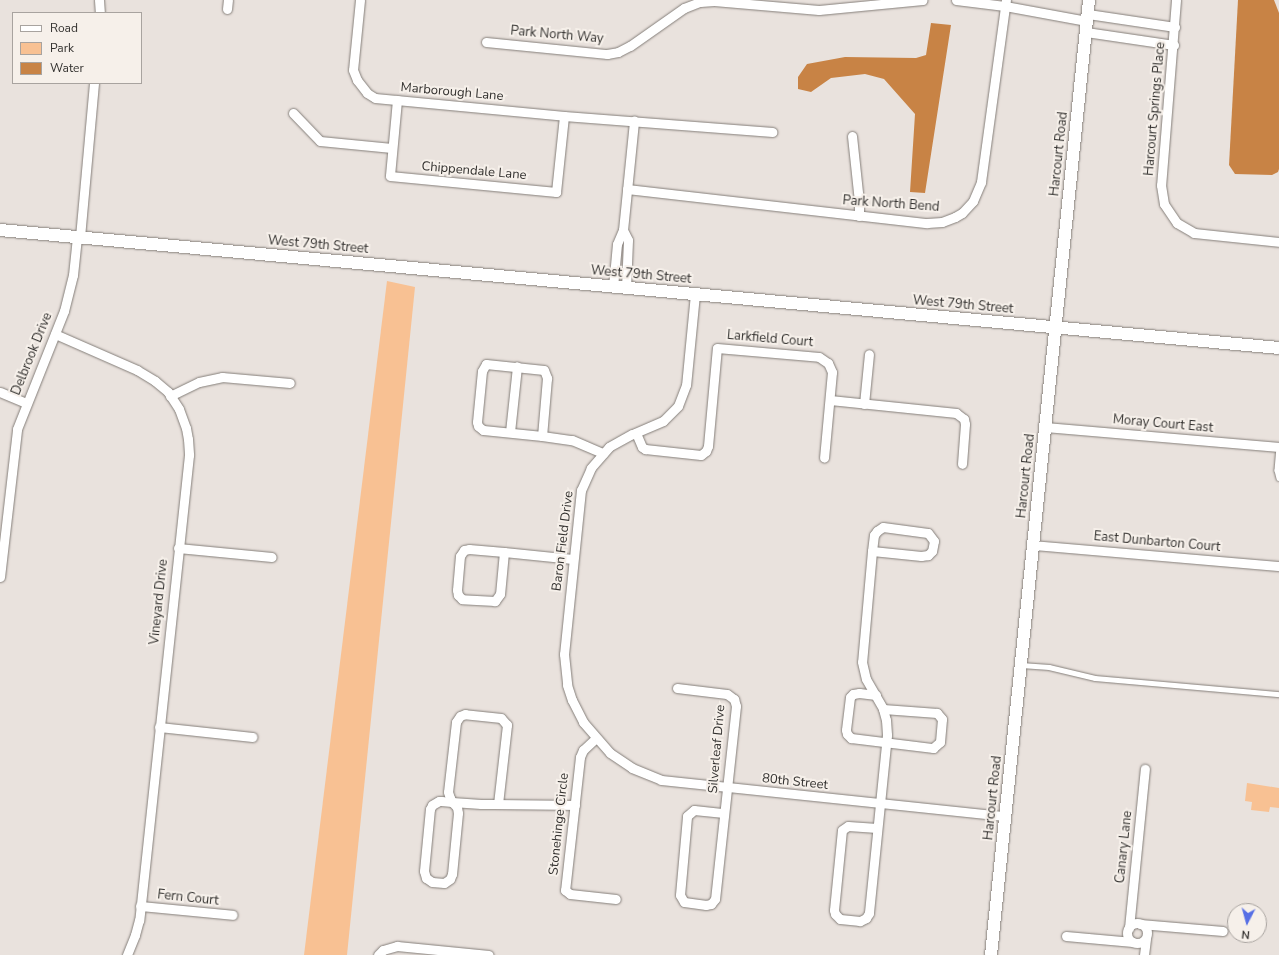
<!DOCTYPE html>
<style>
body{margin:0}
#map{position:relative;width:1279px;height:955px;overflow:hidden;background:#e9e2dd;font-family:"Nunito Sans",sans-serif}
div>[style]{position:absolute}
.green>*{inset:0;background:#f8c193}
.water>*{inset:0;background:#c88345}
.roads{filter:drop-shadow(0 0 1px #847e79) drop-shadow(0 0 1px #847e79)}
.lane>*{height:4.5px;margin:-2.25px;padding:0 2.25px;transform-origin:2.25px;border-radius:2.25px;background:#fff}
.street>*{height:9px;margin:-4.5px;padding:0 4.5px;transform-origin:4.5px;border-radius:4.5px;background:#fff}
.street>.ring{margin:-4.5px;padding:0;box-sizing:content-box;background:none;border:9px solid #fff;border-radius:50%}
.secondary>*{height:12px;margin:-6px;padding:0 6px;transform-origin:6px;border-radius:6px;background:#fff}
span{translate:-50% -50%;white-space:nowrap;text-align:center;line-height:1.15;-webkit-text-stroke:4px #f6f0ea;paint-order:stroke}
.street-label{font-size:13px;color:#32302e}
.legend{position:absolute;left:12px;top:12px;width:130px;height:72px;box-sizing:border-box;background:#f6f0ea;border:1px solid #a8a39f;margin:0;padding:5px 7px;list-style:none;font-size:12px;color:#32302e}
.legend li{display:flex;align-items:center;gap:8px;height:20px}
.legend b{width:20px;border:1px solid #a8a39f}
.north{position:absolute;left:1227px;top:903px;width:40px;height:40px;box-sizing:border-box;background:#f6f0ea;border:1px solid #a8a39f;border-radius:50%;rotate:186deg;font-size:11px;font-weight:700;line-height:16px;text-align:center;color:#32302e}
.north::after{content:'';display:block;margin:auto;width:14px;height:18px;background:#566fe5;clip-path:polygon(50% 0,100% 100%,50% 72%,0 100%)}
</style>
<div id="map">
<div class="green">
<div style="clip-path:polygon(387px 281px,415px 287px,347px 955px,304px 955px)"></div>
<div style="clip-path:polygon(1247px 783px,1279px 788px,1279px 808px,1270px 807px,1269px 812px,1251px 810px,1252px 802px,1245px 801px)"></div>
</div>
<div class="water">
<div style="clip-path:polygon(1238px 0,1274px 0,1279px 13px,1279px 169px,1278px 172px,1272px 175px,1235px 174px,1229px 165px)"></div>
<div style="clip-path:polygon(931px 23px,951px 25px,925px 193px,910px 192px,915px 114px,884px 79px,865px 74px,831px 78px,811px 92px,798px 89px,798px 77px,807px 64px,845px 57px,916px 58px,926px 55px)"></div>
</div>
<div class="roads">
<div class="lane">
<div style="left:1279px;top:447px;width:23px;rotate:95deg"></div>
<div style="left:1277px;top:470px;width:8px;rotate:76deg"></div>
<div style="left:1021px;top:665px;width:28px;rotate:4deg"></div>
<div style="left:1049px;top:667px;width:47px;rotate:13.4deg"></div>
<div style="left:1095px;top:678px;width:185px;rotate:5deg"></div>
</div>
<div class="street">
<div style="left:99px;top:0;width:13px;rotate:86deg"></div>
<div style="left:360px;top:0;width:70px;rotate:95.7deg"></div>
<div style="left:353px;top:70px;width:11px;rotate:68deg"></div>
<div style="left:357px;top:80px;width:16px;rotate:52deg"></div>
<div style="left:367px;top:93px;width:9px;rotate:32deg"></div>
<div style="left:375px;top:98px;width:190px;rotate:5.4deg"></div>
<div style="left:564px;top:116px;width:209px;rotate:4.4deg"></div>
<div style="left:956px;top:0;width:49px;rotate:7deg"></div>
<div style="left:1005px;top:6px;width:83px;rotate:10.4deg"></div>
<div style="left:1176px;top:0;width:186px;rotate:94.6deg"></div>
<div style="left:1161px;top:185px;width:19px;rotate:81deg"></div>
<div style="left:1164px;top:204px;width:23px;rotate:56deg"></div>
<div style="left:1177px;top:223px;width:20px;rotate:30deg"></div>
<div style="left:1194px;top:233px;width:85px;rotate:6deg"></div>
<div style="left:227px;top:9px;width:9px;rotate:-84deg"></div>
<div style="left:1088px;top:14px;width:88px;rotate:8.5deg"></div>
<div style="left:1086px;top:32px;width:89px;rotate:8.4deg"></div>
<div style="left:486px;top:42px;width:122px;rotate:5.7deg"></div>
<div style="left:607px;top:54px;width:11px;rotate:-10deg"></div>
<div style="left:618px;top:52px;width:13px;rotate:-27deg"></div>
<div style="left:630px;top:46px;width:66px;rotate:-35.1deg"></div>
<div style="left:684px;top:8px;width:17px;rotate:-21deg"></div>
<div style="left:700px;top:2px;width:14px;rotate:-4deg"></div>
<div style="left:714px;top:1px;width:105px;rotate:4.9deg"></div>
<div style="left:819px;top:10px;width:104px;rotate:-5.5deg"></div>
<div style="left:397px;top:100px;width:76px;rotate:95.3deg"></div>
<div style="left:390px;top:176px;width:167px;rotate:5.5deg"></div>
<div style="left:556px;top:192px;width:76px;rotate:-84deg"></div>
<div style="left:293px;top:113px;width:39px;rotate:46deg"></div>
<div style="left:320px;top:141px;width:72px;rotate:5.6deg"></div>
<div style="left:852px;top:136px;width:66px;rotate:83.9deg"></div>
<div style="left:859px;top:202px;width:14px;rotate:90deg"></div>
<div style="left:627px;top:189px;width:302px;rotate:6.5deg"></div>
<div style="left:927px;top:223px;width:15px;rotate:-4deg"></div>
<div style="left:942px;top:222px;width:14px;rotate:-21deg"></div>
<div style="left:955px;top:217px;width:8px;rotate:-30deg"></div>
<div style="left:962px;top:213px;width:16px;rotate:-47deg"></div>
<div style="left:973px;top:201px;width:21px;rotate:-67deg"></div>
<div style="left:981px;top:182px;width:184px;rotate:-82.2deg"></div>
<div style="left:623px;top:230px;width:11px;rotate:63deg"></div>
<div style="left:628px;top:240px;width:48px;rotate:92.4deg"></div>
<div style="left:80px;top:237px;width:155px;rotate:-84.8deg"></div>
<div style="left:613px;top:287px;width:43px;rotate:-84.7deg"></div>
<div style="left:617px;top:244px;width:15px;rotate:-67deg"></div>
<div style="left:623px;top:230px;width:110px;rotate:-84.2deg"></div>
<div style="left:695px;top:294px;width:91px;rotate:95.6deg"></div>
<div style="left:686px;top:385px;width:22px;rotate:111deg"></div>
<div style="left:678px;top:406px;width:21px;rotate:135deg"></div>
<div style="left:663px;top:421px;width:34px;rotate:157deg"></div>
<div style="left:632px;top:434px;width:26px;rotate:151deg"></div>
<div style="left:609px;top:447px;width:28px;rotate:131deg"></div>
<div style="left:591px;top:468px;width:24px;rotate:114deg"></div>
<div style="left:581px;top:490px;width:165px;rotate:95.9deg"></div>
<div style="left:564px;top:654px;width:31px;rotate:84deg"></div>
<div style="left:567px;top:685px;width:16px;rotate:72deg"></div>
<div style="left:572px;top:700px;width:25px;rotate:63deg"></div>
<div style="left:583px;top:722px;width:41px;rotate:48.9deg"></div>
<div style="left:610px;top:753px;width:27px;rotate:34deg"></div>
<div style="left:632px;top:768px;width:31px;rotate:22deg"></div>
<div style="left:661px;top:780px;width:346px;rotate:6deg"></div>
<div style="left:55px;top:334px;width:90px;rotate:23.7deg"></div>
<div style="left:137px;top:370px;width:21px;rotate:31deg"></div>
<div style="left:155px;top:381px;width:17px;rotate:40deg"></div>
<div style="left:168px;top:392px;width:20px;rotate:57deg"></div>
<div style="left:179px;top:409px;width:20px;rotate:70deg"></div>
<div style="left:186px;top:428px;width:11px;rotate:80deg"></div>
<div style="left:188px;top:439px;width:16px;rotate:86deg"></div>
<div style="left:189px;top:455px;width:468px;rotate:96.1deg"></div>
<div style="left:139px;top:920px;width:16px;rotate:105deg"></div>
<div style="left:135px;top:935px;width:22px;rotate:112deg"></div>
<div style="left:486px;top:364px;width:58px;rotate:5.9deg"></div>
<div style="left:544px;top:370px;width:9px;rotate:69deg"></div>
<div style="left:547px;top:378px;width:58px;rotate:94.9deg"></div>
<div style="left:542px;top:436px;width:59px;rotate:-174.2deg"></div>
<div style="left:483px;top:430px;width:6px;rotate:-141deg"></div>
<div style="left:478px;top:426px;width:4px;rotate:-104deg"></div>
<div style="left:477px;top:422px;width:51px;rotate:-84.4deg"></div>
<div style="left:482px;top:371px;width:8px;rotate:-60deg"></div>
<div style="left:0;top:392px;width:28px;rotate:23deg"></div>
<div style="left:170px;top:396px;width:32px;rotate:-26deg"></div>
<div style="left:199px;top:382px;width:24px;rotate:-12deg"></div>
<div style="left:222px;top:377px;width:68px;rotate:5deg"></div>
<div style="left:830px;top:400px;width:127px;rotate:5.9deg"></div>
<div style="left:956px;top:413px;width:10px;rotate:37deg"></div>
<div style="left:964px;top:419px;width:5px;rotate:79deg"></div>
<div style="left:965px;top:424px;width:40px;rotate:94.3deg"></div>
<div style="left:864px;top:404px;width:50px;rotate:-84.3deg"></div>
<div style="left:1045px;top:427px;width:235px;rotate:4.9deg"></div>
<div style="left:510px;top:432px;width:66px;rotate:-83.9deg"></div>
<div style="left:636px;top:433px;width:15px;rotate:67deg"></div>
<div style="left:642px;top:447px;width:4px;rotate:34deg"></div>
<div style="left:645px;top:449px;width:56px;rotate:6.1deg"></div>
<div style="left:701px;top:455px;width:6px;rotate:-39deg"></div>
<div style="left:706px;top:451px;width:5px;rotate:-68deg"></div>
<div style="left:708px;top:446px;width:98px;rotate:-84.8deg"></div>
<div style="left:717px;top:348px;width:102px;rotate:5deg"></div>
<div style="left:819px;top:357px;width:11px;rotate:34deg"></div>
<div style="left:828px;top:363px;width:10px;rotate:66deg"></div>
<div style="left:832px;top:372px;width:86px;rotate:95.3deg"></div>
<div style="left:542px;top:436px;width:30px;rotate:8deg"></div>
<div style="left:572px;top:440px;width:34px;rotate:23deg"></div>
<div style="left:883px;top:527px;width:45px;rotate:7.6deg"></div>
<div style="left:928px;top:533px;width:10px;rotate:53deg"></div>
<div style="left:934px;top:541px;width:10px;rotate:101deg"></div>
<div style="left:932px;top:551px;width:6px;rotate:135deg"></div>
<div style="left:928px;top:555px;width:7px;rotate:172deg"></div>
<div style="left:921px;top:556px;width:49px;rotate:-174.2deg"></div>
<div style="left:872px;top:551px;width:16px;rotate:-83deg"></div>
<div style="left:874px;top:535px;width:5px;rotate:-53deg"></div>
<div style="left:877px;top:531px;width:7px;rotate:-34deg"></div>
<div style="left:1033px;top:545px;width:247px;rotate:4.9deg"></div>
<div style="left:178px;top:548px;width:94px;rotate:5.5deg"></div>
<div style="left:469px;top:549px;width:35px;rotate:5deg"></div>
<div style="left:504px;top:552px;width:42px;rotate:95.4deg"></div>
<div style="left:500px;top:594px;width:9px;rotate:126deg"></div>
<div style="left:495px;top:601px;width:33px;rotate:-177deg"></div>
<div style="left:462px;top:599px;width:6px;rotate:-135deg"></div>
<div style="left:458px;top:595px;width:5px;rotate:-101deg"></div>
<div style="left:457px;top:590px;width:34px;rotate:-85deg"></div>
<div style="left:460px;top:556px;width:7px;rotate:-56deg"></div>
<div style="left:464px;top:550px;width:5px;rotate:-11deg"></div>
<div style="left:872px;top:551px;width:111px;rotate:95.1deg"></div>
<div style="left:862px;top:662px;width:17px;rotate:77deg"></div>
<div style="left:866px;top:679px;width:34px;rotate:60deg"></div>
<div style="left:883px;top:709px;width:11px;rotate:75deg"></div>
<div style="left:886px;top:720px;width:15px;rotate:86deg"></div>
<div style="left:887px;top:735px;width:69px;rotate:95.8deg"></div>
<div style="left:880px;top:804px;width:110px;rotate:95.8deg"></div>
<div style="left:869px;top:913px;width:6px;rotate:121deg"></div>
<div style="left:866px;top:918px;width:7px;rotate:153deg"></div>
<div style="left:860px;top:921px;width:20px;rotate:-174deg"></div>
<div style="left:840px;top:919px;width:7px;rotate:-135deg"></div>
<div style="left:835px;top:914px;width:4px;rotate:-104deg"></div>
<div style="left:834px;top:910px;width:80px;rotate:-84.3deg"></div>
<div style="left:842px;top:830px;width:7px;rotate:-34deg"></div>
<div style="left:848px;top:826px;width:29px;rotate:4deg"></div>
<div style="left:504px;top:552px;width:69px;rotate:5.8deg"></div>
<div style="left:0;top:577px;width:149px;rotate:-83.4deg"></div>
<div style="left:17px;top:429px;width:127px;rotate:-68.3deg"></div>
<div style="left:64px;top:311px;width:37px;rotate:-76deg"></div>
<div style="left:73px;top:275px;width:39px;rotate:-84deg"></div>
<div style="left:677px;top:688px;width:50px;rotate:6.8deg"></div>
<div style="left:727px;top:694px;width:9px;rotate:36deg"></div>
<div style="left:734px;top:699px;width:7px;rotate:74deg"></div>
<div style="left:736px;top:706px;width:194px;rotate:96.2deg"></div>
<div style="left:715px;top:899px;width:6px;rotate:129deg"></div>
<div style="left:711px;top:904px;width:5px;rotate:169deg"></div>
<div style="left:706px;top:905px;width:22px;rotate:-172deg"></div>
<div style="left:684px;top:902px;width:8px;rotate:-120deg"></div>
<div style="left:680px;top:895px;width:79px;rotate:-84.9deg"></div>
<div style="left:687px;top:816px;width:9px;rotate:-41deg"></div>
<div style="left:694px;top:810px;width:30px;rotate:6deg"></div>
<div style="left:876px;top:695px;width:17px;rotate:-173deg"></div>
<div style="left:859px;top:693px;width:6px;rotate:171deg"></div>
<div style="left:853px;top:694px;width:4px;rotate:135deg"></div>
<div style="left:850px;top:697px;width:33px;rotate:97deg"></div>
<div style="left:846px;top:730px;width:4px;rotate:76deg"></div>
<div style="left:847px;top:734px;width:6px;rotate:45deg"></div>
<div style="left:851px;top:738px;width:83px;rotate:7deg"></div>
<div style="left:933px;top:748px;width:9px;rotate:-41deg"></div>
<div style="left:940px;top:742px;width:23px;rotate:-85deg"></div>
<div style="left:942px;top:719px;width:8px;rotate:-130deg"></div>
<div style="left:937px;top:713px;width:54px;rotate:-175.8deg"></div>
<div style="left:159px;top:727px;width:94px;rotate:6.1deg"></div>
<div style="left:596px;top:738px;width:18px;rotate:137deg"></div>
<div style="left:583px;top:750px;width:8px;rotate:113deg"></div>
<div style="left:580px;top:757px;width:134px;rotate:96.4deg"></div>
<div style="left:565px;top:890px;width:6px;rotate:39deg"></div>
<div style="left:570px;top:894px;width:46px;rotate:6.2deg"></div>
<div style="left:498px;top:804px;width:80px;rotate:-83.5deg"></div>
<div style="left:507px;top:725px;width:9px;rotate:-131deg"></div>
<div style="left:501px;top:718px;width:36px;rotate:-174deg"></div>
<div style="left:465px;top:714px;width:5px;rotate:158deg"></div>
<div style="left:460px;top:716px;width:7px;rotate:124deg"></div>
<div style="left:456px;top:722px;width:70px;rotate:96.5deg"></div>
<div style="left:448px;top:792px;width:6px;rotate:72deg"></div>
<div style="left:450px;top:798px;width:4px;rotate:63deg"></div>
<div style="left:452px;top:802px;width:7px;rotate:45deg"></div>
<div style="left:457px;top:807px;width:6px;rotate:81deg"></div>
<div style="left:458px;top:813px;width:61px;rotate:95.6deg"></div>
<div style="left:452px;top:874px;width:5px;rotate:112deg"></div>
<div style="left:450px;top:879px;width:7px;rotate:146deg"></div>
<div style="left:444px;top:883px;width:12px;rotate:-175deg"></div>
<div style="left:432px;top:882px;width:7px;rotate:-146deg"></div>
<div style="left:426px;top:878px;width:7px;rotate:-106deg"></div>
<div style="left:424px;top:871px;width:62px;rotate:-84.5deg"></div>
<div style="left:430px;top:809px;width:4px;rotate:-63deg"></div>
<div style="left:432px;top:805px;width:8px;rotate:-30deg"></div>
<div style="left:439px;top:801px;width:2px"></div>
<div style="left:441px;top:801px;width:11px;rotate:5deg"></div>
<div style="left:452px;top:802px;width:29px;rotate:4deg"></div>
<div style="left:481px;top:804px;width:17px"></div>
<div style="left:498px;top:804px;width:77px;rotate:0.7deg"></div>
<div style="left:140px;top:906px;width:93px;rotate:5.5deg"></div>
<div class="ring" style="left:1127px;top:923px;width:11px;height:11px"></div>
<div style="left:1140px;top:924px;width:83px;rotate:4.8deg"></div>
<div style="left:1129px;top:928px;width:160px;rotate:-84.3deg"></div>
<div style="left:1066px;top:936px;width:67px;rotate:5.1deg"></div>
<div style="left:378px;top:955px;width:7px;rotate:-45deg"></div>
<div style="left:383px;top:950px;width:15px;rotate:-16deg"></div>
<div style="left:397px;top:946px;width:92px;rotate:5.6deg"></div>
<div style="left:1144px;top:955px;width:16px;rotate:-83deg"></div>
</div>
<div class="secondary">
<div style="left:0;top:230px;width:1284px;rotate:5.27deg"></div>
<div style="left:991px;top:955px;width:960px;rotate:-84.14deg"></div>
</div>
</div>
<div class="street-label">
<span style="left:557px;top:35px;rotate:5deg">Park North Way</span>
<span style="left:452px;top:92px;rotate:5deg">Marborough Lane</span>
<span style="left:1155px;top:109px;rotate:-85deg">Harcourt Springs Place</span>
<span style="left:1059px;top:154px;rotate:-84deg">Harcourt Road</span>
<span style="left:474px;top:171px;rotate:5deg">Chippendale Lane</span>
<span style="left:891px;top:204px;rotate:4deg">Park North Bend</span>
<span style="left:318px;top:245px;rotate:5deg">West 79th Street</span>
<span style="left:641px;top:275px;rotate:5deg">West 79th Street</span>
<span style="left:963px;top:305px;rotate:5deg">West 79th Street</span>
<span style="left:770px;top:339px;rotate:5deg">Larkfield Court</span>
<span style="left:32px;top:354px;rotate:-68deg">Delbrook Drive</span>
<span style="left:1163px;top:424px;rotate:5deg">Moray Court East</span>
<span style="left:1026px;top:476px;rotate:-84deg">Harcourt Road</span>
<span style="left:563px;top:541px;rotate:-83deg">Baron Field Drive</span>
<span style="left:1157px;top:542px;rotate:5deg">East Dunbarton Court</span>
<span style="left:159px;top:602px;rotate:-84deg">Vineyard Drive</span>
<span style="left:717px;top:749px;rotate:-85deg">Silverleaf Drive</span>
<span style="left:795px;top:782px;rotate:6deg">80th Street</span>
<span style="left:993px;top:798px;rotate:-84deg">Harcourt Road</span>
<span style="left:559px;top:824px;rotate:-84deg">Stonehinge Circle</span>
<span style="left:1124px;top:847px;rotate:-84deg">Canary Lane</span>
<span style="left:188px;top:898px;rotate:6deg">Fern Court</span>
</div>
<ul class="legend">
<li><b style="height:5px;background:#fff"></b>Road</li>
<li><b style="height:11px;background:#f8c193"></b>Park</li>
<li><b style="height:11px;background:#c88345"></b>Water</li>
</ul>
<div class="north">N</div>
</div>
